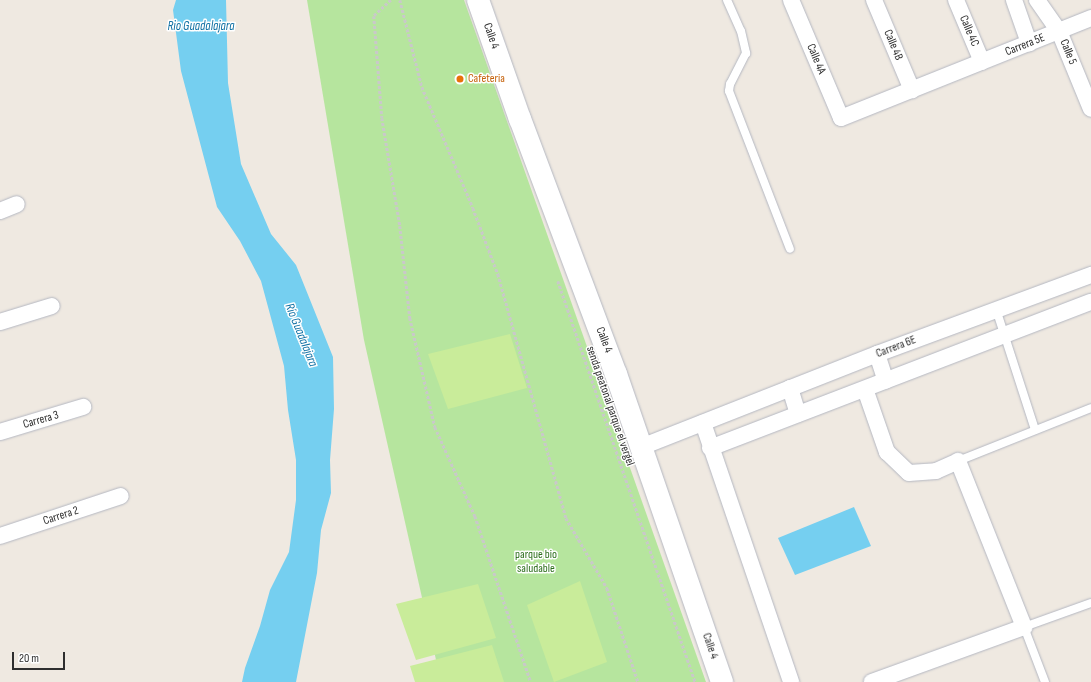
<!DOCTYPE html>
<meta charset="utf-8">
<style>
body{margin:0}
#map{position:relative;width:1091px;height:682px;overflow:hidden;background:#efe9e1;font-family:"Sofia Sans Condensed",sans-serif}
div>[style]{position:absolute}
.green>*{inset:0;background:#b6e59e}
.pitch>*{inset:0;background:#c9ec9a}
.water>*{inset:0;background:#75cff0}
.path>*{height:2.5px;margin-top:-1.25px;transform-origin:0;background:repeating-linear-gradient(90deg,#c9c9c9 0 3px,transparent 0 5px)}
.roads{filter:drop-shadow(0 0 1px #b4b7c1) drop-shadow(0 0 1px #b4b7c1)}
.lane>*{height:8px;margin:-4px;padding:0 4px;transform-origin:4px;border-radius:4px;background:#fff}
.street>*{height:16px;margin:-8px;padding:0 8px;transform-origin:8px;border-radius:8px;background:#fff}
.secondary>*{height:22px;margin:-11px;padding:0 11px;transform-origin:11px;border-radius:11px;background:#fff}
.dots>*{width:11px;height:11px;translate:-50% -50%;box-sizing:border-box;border:2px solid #fff;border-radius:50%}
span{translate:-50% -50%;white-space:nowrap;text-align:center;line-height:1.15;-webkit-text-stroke:3px #fff;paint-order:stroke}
.street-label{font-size:12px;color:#2e2e2e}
.food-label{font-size:12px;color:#c56008}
.left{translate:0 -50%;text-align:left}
.park-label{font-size:12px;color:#2c6e1b}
.water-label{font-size:13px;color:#0d6fa3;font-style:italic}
.scale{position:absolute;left:12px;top:652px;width:53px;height:18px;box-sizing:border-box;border:2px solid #2e2e2e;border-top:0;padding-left:5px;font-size:12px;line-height:14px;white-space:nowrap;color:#2e2e2e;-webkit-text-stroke:3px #fff;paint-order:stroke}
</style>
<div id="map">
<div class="green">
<div style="clip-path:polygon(307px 0,464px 0,706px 682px,441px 682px,364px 340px)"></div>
</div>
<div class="pitch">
<div style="clip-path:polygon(510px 334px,527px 388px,448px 409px,428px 354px)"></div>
<div style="clip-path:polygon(580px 581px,607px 662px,554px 682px,527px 605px)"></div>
<div style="clip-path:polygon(478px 584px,496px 638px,416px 660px,396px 604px)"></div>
<div style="clip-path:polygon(492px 645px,504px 682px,415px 682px,410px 666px)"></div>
</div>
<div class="water">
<div style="clip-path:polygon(176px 0,226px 0,228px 83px,241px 164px,271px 234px,296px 265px,333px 357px,334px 409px,330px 460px,331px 493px,321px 530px,317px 573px,296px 682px,242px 682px,245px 668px,260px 626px,270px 590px,289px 552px,296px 500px,296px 460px,288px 410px,284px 366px,261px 281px,240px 241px,217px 207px,181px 71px,173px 10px)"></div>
<div style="clip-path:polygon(854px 507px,871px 546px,795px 575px,778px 538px)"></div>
</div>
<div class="path">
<div style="left:391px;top:0;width:23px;rotate:137deg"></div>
<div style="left:374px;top:16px;width:102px;rotate:85.5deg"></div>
<div style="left:382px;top:118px;width:109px;rotate:80.5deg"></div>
<div style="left:400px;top:226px;width:93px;rotate:83.8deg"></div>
<div style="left:410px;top:318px;width:112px;rotate:77.1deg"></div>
<div style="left:435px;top:427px;width:98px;rotate:65.8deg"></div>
<div style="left:475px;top:516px;width:175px;rotate:71.4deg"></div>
<div style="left:400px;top:0;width:90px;rotate:75.8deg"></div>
<div style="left:422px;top:87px;width:131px;rotate:67.1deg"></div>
<div style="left:473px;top:208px;width:71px;rotate:69.3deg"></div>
<div style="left:498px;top:274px;width:253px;rotate:74.4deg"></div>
<div style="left:566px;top:518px;width:81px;rotate:59.6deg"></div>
<div style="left:607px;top:588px;width:99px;rotate:71.7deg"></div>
<div style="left:558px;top:281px;width:424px;rotate:71.1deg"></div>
</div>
<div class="roads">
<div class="lane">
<div style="left:727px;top:0;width:34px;rotate:66deg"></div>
<div style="left:741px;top:31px;width:23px;rotate:77deg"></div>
<div style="left:746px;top:53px;width:35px;rotate:117deg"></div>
<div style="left:730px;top:84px;width:7px;rotate:98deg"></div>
<div style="left:729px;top:91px;width:169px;rotate:68.9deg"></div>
<div style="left:996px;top:309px;width:127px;rotate:72.1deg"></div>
<div style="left:958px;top:461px;width:143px;rotate:-21.7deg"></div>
<div style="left:1045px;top:682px;width:59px;rotate:-110.9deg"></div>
<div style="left:1024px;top:627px;width:71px;rotate:-19.7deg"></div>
</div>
<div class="street">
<div style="left:791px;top:0;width:128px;rotate:67deg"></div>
<div style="left:841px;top:118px;width:269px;rotate:-21.8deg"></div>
<div style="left:874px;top:0;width:98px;rotate:67.1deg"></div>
<div style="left:956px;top:0;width:67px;rotate:67.2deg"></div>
<div style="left:1014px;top:0;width:46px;rotate:70.8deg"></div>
<div style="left:1037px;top:0;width:38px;rotate:55deg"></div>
<div style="left:1059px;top:31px;width:84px;rotate:67.7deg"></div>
<div style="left:0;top:211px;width:18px;rotate:-22deg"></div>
<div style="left:0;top:322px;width:54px;rotate:-17.1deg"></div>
<div style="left:877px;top:354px;width:28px;rotate:72deg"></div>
<div style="left:790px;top:388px;width:27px;rotate:73deg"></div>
<div style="left:865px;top:389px;width:67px;rotate:70.8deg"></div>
<div style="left:887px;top:452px;width:30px;rotate:44deg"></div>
<div style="left:909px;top:473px;width:27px;rotate:-4deg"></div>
<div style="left:936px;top:471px;width:24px;rotate:-24deg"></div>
<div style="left:958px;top:461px;width:179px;rotate:68.3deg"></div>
<div style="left:1024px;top:627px;width:162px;rotate:160.1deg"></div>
<div style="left:703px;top:423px;width:274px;rotate:71.2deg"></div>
<div style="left:0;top:432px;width:87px;rotate:-16.8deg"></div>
<div style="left:641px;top:447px;width:254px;rotate:-21.5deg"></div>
<div style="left:877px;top:354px;width:228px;rotate:-20.3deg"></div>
<div style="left:710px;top:448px;width:408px;rotate:-21deg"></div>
<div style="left:0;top:536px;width:127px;rotate:-18.3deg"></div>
</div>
<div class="secondary">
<div style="left:478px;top:0;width:126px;rotate:70.6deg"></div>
<div style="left:520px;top:119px;width:272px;rotate:69.4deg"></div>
<div style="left:616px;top:374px;width:326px;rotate:71deg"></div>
</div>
</div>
<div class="dots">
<div style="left:460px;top:79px;background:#e8710a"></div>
</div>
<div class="street-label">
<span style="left:969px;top:31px;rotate:67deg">Calle 4C</span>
<span style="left:491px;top:36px;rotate:71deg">Calle 4</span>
<span style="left:893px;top:45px;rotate:67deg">Calle 4B</span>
<span style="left:1025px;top:45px;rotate:-22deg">Carrera 5E</span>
<span style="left:1068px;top:52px;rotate:68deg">Calle 5</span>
<span style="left:816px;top:59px;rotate:67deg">Calle 4A</span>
<span style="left:604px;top:340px;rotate:69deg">Calle 4</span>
<span style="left:896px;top:347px;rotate:-21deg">Carrera 6E</span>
<span style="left:610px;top:406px;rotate:71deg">senda peatonal parque el vergel</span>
<span style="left:41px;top:420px;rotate:-16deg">Carrera 3</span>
<span style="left:61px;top:516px;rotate:-18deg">Carrera 2</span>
<span style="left:710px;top:646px;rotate:71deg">Calle 4</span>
</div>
<div class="food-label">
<span class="left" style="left:468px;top:79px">Cafeteria</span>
</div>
<div class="park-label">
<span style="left:536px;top:562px">parque bio<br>saludable</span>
</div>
<div class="water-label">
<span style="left:201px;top:26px">Rio Guadalajara</span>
<span style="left:301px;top:335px;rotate:68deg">Río Guadalajara</span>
</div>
<div class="scale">20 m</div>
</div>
